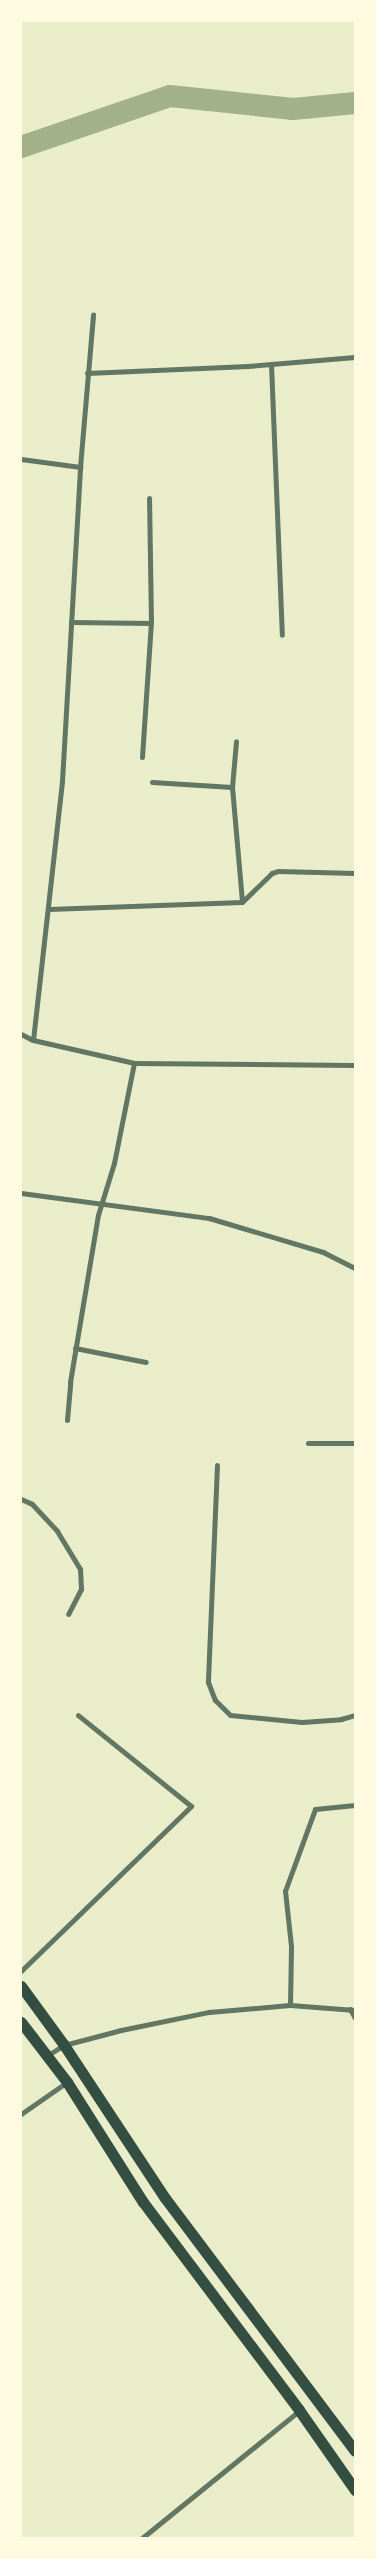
<!DOCTYPE html>
<style>
body{margin:0}
#map{position:relative;width:376px;height:2559px;overflow:hidden;background:#e9edc9;font-family:"Space Grotesk",sans-serif}
div>[style]{position:absolute}
.river>*{height:22px;margin:-11px;padding:0 11px;transform-origin:11px;border-radius:11px;background:#a3b18a}
.minor>*{height:5px;margin:-2.5px;padding:0 2.5px;transform-origin:2.5px;border-radius:2.5px;background:#617663}
.trunk>*{height:11px;margin:-5.5px;padding:0 5.5px;transform-origin:5.5px;border-radius:5.5px;background:#344e41}
span{translate:-50% -50%;white-space:nowrap;text-align:center;line-height:1.15;-webkit-text-stroke:4.5px #fefae0;paint-order:stroke}
.frame{position:absolute;inset:0;border:22px solid #fefae0;pointer-events:none}
</style>
<div id="map">
<div class="river">
<div style="left:21px;top:147px;width:157px;rotate:-18.9deg"></div>
<div style="left:170px;top:96px;width:124px;rotate:6deg"></div>
<div style="left:293px;top:109px;width:62px;rotate:-5.5deg"></div>
</div>
<div class="minor">
<div style="left:271px;top:364px;width:271px;rotate:87.7deg"></div>
<div style="left:87px;top:373px;width:161px;rotate:-2.5deg"></div>
<div style="left:248px;top:366px;width:107px;rotate:-4.8deg"></div>
<div style="left:21px;top:459px;width:60px;rotate:7.7deg"></div>
<div style="left:71px;top:622px;width:80px;rotate:0.7deg"></div>
<div style="left:142px;top:757px;width:134px;rotate:-86.2deg"></div>
<div style="left:151px;top:623px;width:125px;rotate:-90.9deg"></div>
<div style="left:152px;top:782px;width:80px;rotate:3.6deg"></div>
<div style="left:232px;top:787px;width:115px;rotate:85deg"></div>
<div style="left:232px;top:787px;width:46px;rotate:-85deg"></div>
<div style="left:49px;top:909px;width:193px;rotate:-2.1deg"></div>
<div style="left:242px;top:902px;width:42px;rotate:-44deg"></div>
<div style="left:272px;top:873px;width:6px;rotate:-18deg"></div>
<div style="left:278px;top:871px;width:77px;rotate:1.5deg"></div>
<div style="left:21px;top:1034px;width:13px;rotate:27deg"></div>
<div style="left:33px;top:1040px;width:104px;rotate:12.8deg"></div>
<div style="left:134px;top:1063px;width:221px;rotate:0.5deg"></div>
<div style="left:33px;top:1040px;width:261px;rotate:-83.6deg"></div>
<div style="left:62px;top:781px;width:315px;rotate:-86.7deg"></div>
<div style="left:80px;top:467px;width:153px;rotate:-85.1deg"></div>
<div style="left:21px;top:1193px;width:190px;rotate:7.6deg"></div>
<div style="left:209px;top:1218px;width:119px;rotate:16.6deg"></div>
<div style="left:323px;top:1252px;width:36px;rotate:27deg"></div>
<div style="left:75px;top:1348px;width:72px;rotate:11.2deg"></div>
<div style="left:67px;top:1420px;width:38px;rotate:-85deg"></div>
<div style="left:70px;top:1382px;width:169px;rotate:-80.5deg"></div>
<div style="left:98px;top:1215px;width:54px;rotate:-72.9deg"></div>
<div style="left:114px;top:1163px;width:102px;rotate:-78.7deg"></div>
<div style="left:308px;top:1443px;width:47px"></div>
<div style="left:217px;top:1465px;width:217px;rotate:92.4deg"></div>
<div style="left:208px;top:1682px;width:19px;rotate:69deg"></div>
<div style="left:215px;top:1700px;width:21px;rotate:45deg"></div>
<div style="left:230px;top:1715px;width:72px;rotate:5.6deg"></div>
<div style="left:302px;top:1722px;width:39px;rotate:-4deg"></div>
<div style="left:341px;top:1719px;width:15px;rotate:-16deg"></div>
<div style="left:21px;top:1499px;width:12px;rotate:24deg"></div>
<div style="left:32px;top:1504px;width:37px;rotate:47deg"></div>
<div style="left:57px;top:1531px;width:44px;rotate:58.8deg"></div>
<div style="left:80px;top:1569px;width:20px;rotate:87deg"></div>
<div style="left:81px;top:1589px;width:28px;rotate:117deg"></div>
<div style="left:21px;top:1971px;width:237px;rotate:-44.1deg"></div>
<div style="left:191px;top:1806px;width:145px;rotate:-141.2deg"></div>
<div style="left:290px;top:2005px;width:59px;rotate:-89deg"></div>
<div style="left:291px;top:1946px;width:55px;rotate:-96.2deg"></div>
<div style="left:285px;top:1891px;width:87px;rotate:-69.9deg"></div>
<div style="left:315px;top:1809px;width:40px;rotate:-5.7deg"></div>
<div style="left:350px;top:2009px;width:10px;rotate:61deg"></div>
<div style="left:48px;top:2055px;width:19px;rotate:-32deg"></div>
<div style="left:64px;top:2045px;width:59px;rotate:-14.7deg"></div>
<div style="left:121px;top:2030px;width:90px;rotate:-11.6deg"></div>
<div style="left:209px;top:2012px;width:81px;rotate:-4.9deg"></div>
<div style="left:290px;top:2005px;width:65px;rotate:4.4deg"></div>
<div style="left:21px;top:2114px;width:56px;rotate:-34.8deg"></div>
<div style="left:142px;top:2538px;width:202px;rotate:-39deg"></div>
</div>
<div class="trunk">
<div style="left:21px;top:1986px;width:73px;rotate:53.9deg"></div>
<div style="left:64px;top:2045px;width:183px;rotate:56.6deg"></div>
<div style="left:165px;top:2198px;width:316px;rotate:53.1deg"></div>
<div style="left:21px;top:2022px;width:76px;rotate:52.5deg"></div>
<div style="left:67px;top:2082px;width:142px;rotate:57.7deg"></div>
<div style="left:143px;top:2202px;width:260px;rotate:53.1deg"></div>
<div style="left:299px;top:2410px;width:98px;rotate:55deg"></div>
</div>
<div class="frame"></div>
</div>
